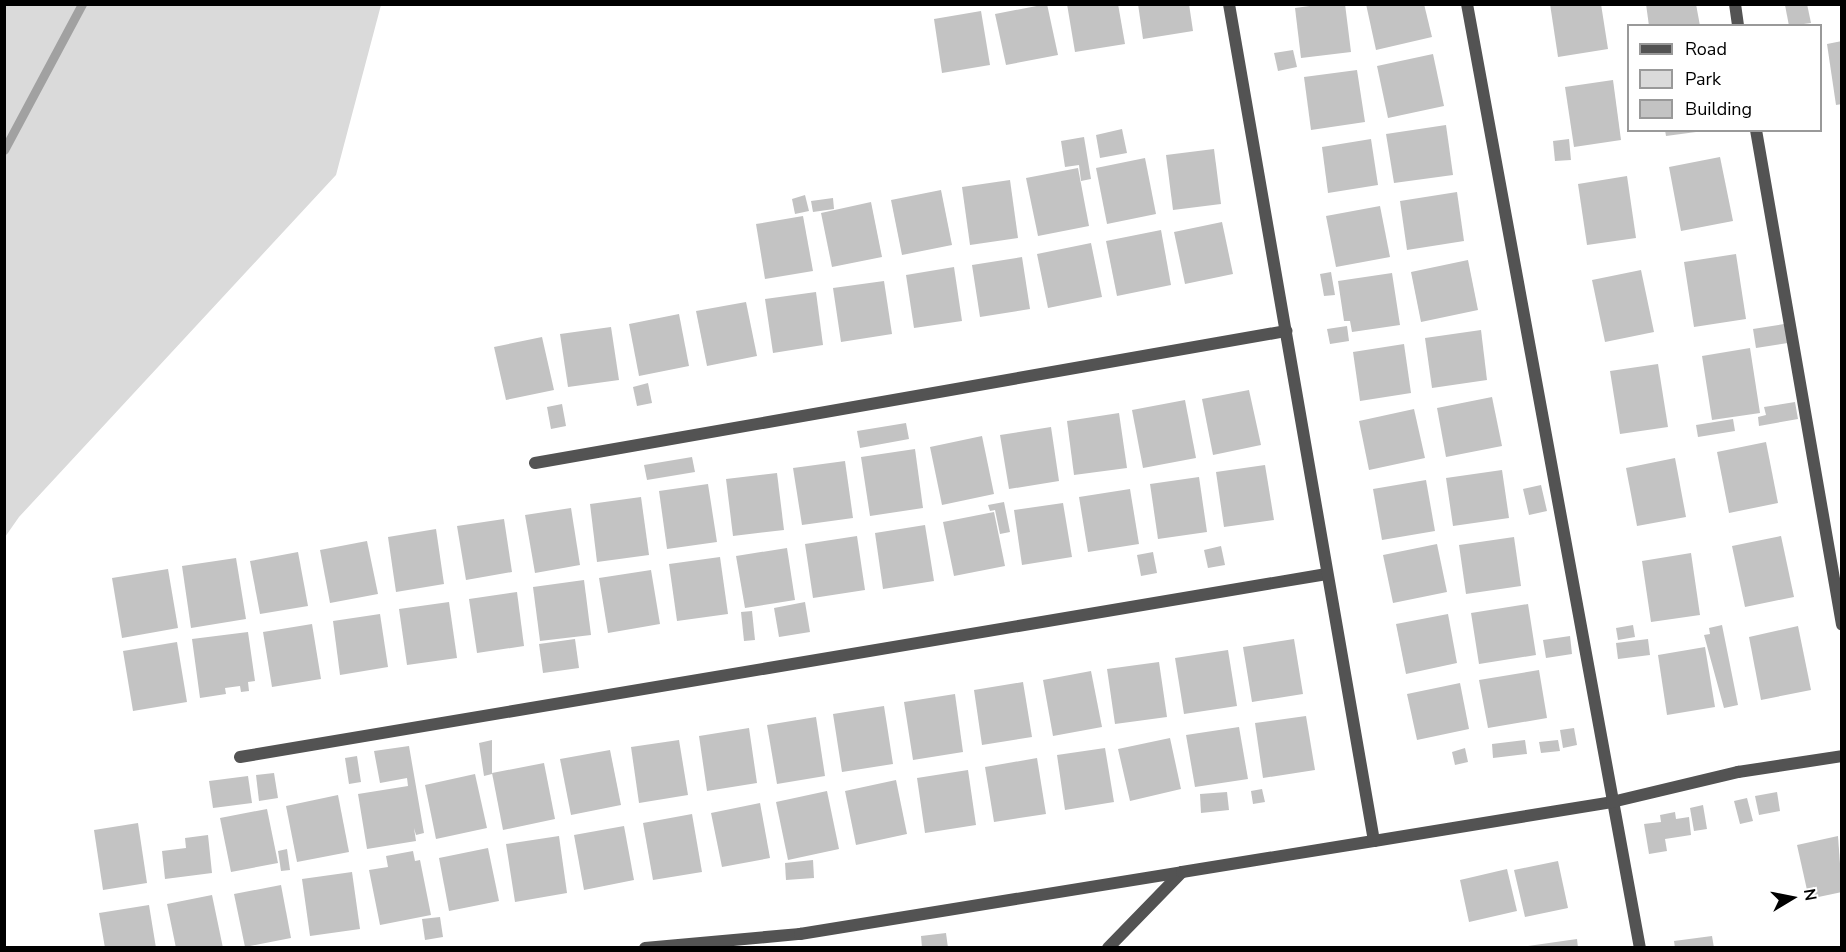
<!DOCTYPE html>
<style>
body{margin:0}
#map{position:relative;width:1846px;height:952px;overflow:hidden;background:#fff;font-family:"Nunito Sans",sans-serif}
div>[style]{position:absolute}
.green>*{inset:0;background:#dadada}
.stream>*{height:9px;margin:-4.5px;padding:0 4.5px;transform-origin:4.5px;border-radius:4.5px;background:#a1a1a1}
.building>*{inset:0;background:#c3c3c3}
.minor>*{height:12px;margin:-6px;padding:0 6px;transform-origin:6px;border-radius:6px;background:#535353}
span{translate:-50% -50%;white-space:nowrap;text-align:center;line-height:1.15;-webkit-text-stroke:4.5px #fff;paint-order:stroke}
.frame{position:absolute;inset:0;border:6px solid #000;pointer-events:none}
.legend{position:absolute;left:1627px;top:24px;width:195px;height:108px;box-sizing:border-box;background:#fff;border:2px solid #999;margin:0;padding:8px 10px;list-style:none;font-size:18px;color:#000}
.legend li{display:flex;align-items:center;gap:12px;height:30px}
.legend b{width:30px;border:2px solid #999}
.north{position:absolute;left:1762px;top:868px;width:60px;height:60px;-webkit-text-stroke:4px #fff;paint-order:stroke;rotate:80deg;font-size:16px;font-weight:700;line-height:24px;text-align:center;color:#000}
.north::after{content:'';display:block;margin:auto;width:21px;height:27px;background:#000;clip-path:polygon(50% 0,100% 100%,50% 72%,0 100%)}
</style>
<div id="map">
<div class="green">
<div style="clip-path:polygon(5px 4px,381px 5px,336px 175px,19px 517px,5px 537px)"></div>
</div>
<div class="stream">
<div style="left:4px;top:150px;width:166px;rotate:-61.9deg"></div>
</div>
<div class="building">
<div style="clip-path:polygon(1047px 4px,1058px 55px,1006px 65px,995px 14px)"></div>
<div style="clip-path:polygon(1067px 4px,1118px 4px,1125px 44px,1075px 52px)"></div>
<div style="clip-path:polygon(1138px 4px,1189px 4px,1193px 31px,1143px 39px)"></div>
<div style="clip-path:polygon(1324px 4px,1345px 4px,1351px 52px,1301px 58px,1295px 8px)"></div>
<div style="clip-path:polygon(1366px 4px,1424px 4px,1432px 37px,1376px 50px)"></div>
<div style="clip-path:polygon(1550px 4px,1601px 4px,1608px 49px,1558px 57px)"></div>
<div style="clip-path:polygon(1646px 4px,1696px 4px,1700px 26px,1649px 26px)"></div>
<div style="clip-path:polygon(1807px 4px,1811px 23px,1789px 26px,1785px 5px)"></div>
<div style="clip-path:polygon(981px 11px,990px 65px,942px 73px,934px 19px)"></div>
<div style="clip-path:polygon(1842px 41px,1842px 104px,1836px 105px,1827px 44px)"></div>
<div style="clip-path:polygon(1293px 50px,1297px 67px,1278px 71px,1274px 53px)"></div>
<div style="clip-path:polygon(1433px 54px,1444px 106px,1388px 118px,1377px 66px)"></div>
<div style="clip-path:polygon(1357px 70px,1365px 122px,1311px 130px,1304px 77px)"></div>
<div style="clip-path:polygon(1613px 80px,1621px 140px,1574px 147px,1565px 87px)"></div>
<div style="clip-path:polygon(1446px 125px,1453px 175px,1394px 183px,1386px 134px)"></div>
<div style="clip-path:polygon(1122px 129px,1127px 153px,1100px 158px,1096px 135px)"></div>
<div style="clip-path:polygon(1665px 130px,1696px 130px,1696px 132px,1666px 136px)"></div>
<div style="clip-path:polygon(1084px 137px,1091px 179px,1081px 181px,1079px 165px,1065px 167px,1061px 141px)"></div>
<div style="clip-path:polygon(1371px 139px,1378px 185px,1328px 193px,1322px 147px)"></div>
<div style="clip-path:polygon(1569px 139px,1571px 160px,1555px 161px,1553px 141px)"></div>
<div style="clip-path:polygon(1214px 149px,1221px 204px,1173px 210px,1166px 155px)"></div>
<div style="clip-path:polygon(1720px 157px,1733px 221px,1681px 231px,1669px 167px)"></div>
<div style="clip-path:polygon(1145px 158px,1156px 214px,1107px 224px,1096px 168px)"></div>
<div style="clip-path:polygon(1078px 168px,1089px 226px,1038px 236px,1026px 178px)"></div>
<div style="clip-path:polygon(1627px 176px,1636px 238px,1587px 245px,1578px 184px)"></div>
<div style="clip-path:polygon(1010px 180px,1018px 238px,970px 245px,962px 187px)"></div>
<div style="clip-path:polygon(941px 190px,952px 245px,902px 255px,891px 200px)"></div>
<div style="clip-path:polygon(1457px 192px,1464px 241px,1407px 250px,1400px 201px)"></div>
<div style="clip-path:polygon(805px 195px,809px 211px,795px 214px,792px 199px)"></div>
<div style="clip-path:polygon(833px 198px,834px 209px,813px 212px,811px 201px)"></div>
<div style="clip-path:polygon(871px 202px,882px 257px,832px 267px,821px 213px)"></div>
<div style="clip-path:polygon(1380px 206px,1390px 257px,1336px 267px,1326px 216px)"></div>
<div style="clip-path:polygon(803px 216px,813px 271px,765px 279px,756px 224px)"></div>
<div style="clip-path:polygon(1222px 222px,1233px 274px,1185px 284px,1174px 232px)"></div>
<div style="clip-path:polygon(1161px 230px,1171px 285px,1117px 296px,1106px 241px)"></div>
<div style="clip-path:polygon(1091px 243px,1102px 297px,1048px 308px,1037px 254px)"></div>
<div style="clip-path:polygon(1736px 254px,1746px 319px,1694px 327px,1684px 262px)"></div>
<div style="clip-path:polygon(1022px 257px,1030px 309px,980px 317px,972px 265px)"></div>
<div style="clip-path:polygon(1468px 260px,1478px 310px,1421px 322px,1411px 272px)"></div>
<div style="clip-path:polygon(954px 267px,962px 321px,914px 328px,906px 275px)"></div>
<div style="clip-path:polygon(1641px 270px,1654px 332px,1605px 342px,1592px 280px)"></div>
<div style="clip-path:polygon(1331px 272px,1335px 295px,1324px 296px,1320px 274px)"></div>
<div style="clip-path:polygon(1392px 273px,1400px 325px,1352px 332px,1350px 321px,1344px 321px,1338px 281px)"></div>
<div style="clip-path:polygon(884px 281px,892px 334px,841px 342px,833px 288px)"></div>
<div style="clip-path:polygon(816px 292px,823px 345px,773px 353px,765px 299px)"></div>
<div style="clip-path:polygon(746px 302px,757px 356px,707px 366px,696px 311px)"></div>
<div style="clip-path:polygon(679px 314px,689px 366px,639px 376px,629px 324px)"></div>
<div style="clip-path:polygon(1784px 324px,1788px 343px,1756px 348px,1753px 329px)"></div>
<div style="clip-path:polygon(1347px 326px,1349px 341px,1330px 344px,1327px 329px)"></div>
<div style="clip-path:polygon(611px 327px,619px 380px,568px 387px,560px 334px)"></div>
<div style="clip-path:polygon(1481px 330px,1487px 380px,1432px 388px,1425px 338px)"></div>
<div style="clip-path:polygon(542px 337px,554px 390px,506px 400px,494px 347px)"></div>
<div style="clip-path:polygon(1404px 344px,1411px 393px,1360px 401px,1353px 352px)"></div>
<div style="clip-path:polygon(1750px 348px,1760px 413px,1712px 420px,1702px 356px)"></div>
<div style="clip-path:polygon(1658px 364px,1668px 427px,1620px 434px,1610px 371px)"></div>
<div style="clip-path:polygon(648px 383px,652px 403px,637px 406px,633px 387px)"></div>
<div style="clip-path:polygon(1249px 390px,1261px 445px,1213px 455px,1202px 399px)"></div>
<div style="clip-path:polygon(1492px 397px,1502px 446px,1446px 457px,1437px 408px)"></div>
<div style="clip-path:polygon(1185px 400px,1196px 458px,1143px 468px,1132px 410px)"></div>
<div style="clip-path:polygon(1795px 402px,1798px 419px,1759px 426px,1758px 417px,1766px 415px,1764px 407px)"></div>
<div style="clip-path:polygon(562px 404px,566px 426px,551px 429px,547px 407px)"></div>
<div style="clip-path:polygon(1414px 409px,1425px 458px,1369px 470px,1359px 421px)"></div>
<div style="clip-path:polygon(1119px 413px,1127px 468px,1074px 475px,1067px 421px)"></div>
<div style="clip-path:polygon(1733px 419px,1735px 431px,1698px 437px,1696px 425px)"></div>
<div style="clip-path:polygon(906px 423px,909px 439px,860px 448px,857px 431px)"></div>
<div style="clip-path:polygon(1051px 427px,1059px 481px,1009px 489px,1000px 435px)"></div>
<div style="clip-path:polygon(982px 436px,994px 494px,942px 505px,930px 447px)"></div>
<div style="clip-path:polygon(1766px 442px,1778px 503px,1729px 513px,1717px 452px)"></div>
<div style="clip-path:polygon(915px 449px,923px 508px,870px 516px,861px 457px)"></div>
<div style="clip-path:polygon(692px 457px,695px 472px,647px 480px,644px 465px)"></div>
<div style="clip-path:polygon(1675px 458px,1686px 517px,1637px 526px,1626px 468px)"></div>
<div style="clip-path:polygon(845px 461px,853px 518px,802px 525px,793px 468px)"></div>
<div style="clip-path:polygon(1265px 465px,1274px 520px,1224px 527px,1216px 472px)"></div>
<div style="clip-path:polygon(1502px 470px,1509px 518px,1453px 526px,1446px 478px)"></div>
<div style="clip-path:polygon(777px 473px,784px 530px,733px 536px,726px 479px)"></div>
<div style="clip-path:polygon(1199px 477px,1207px 532px,1158px 539px,1150px 484px)"></div>
<div style="clip-path:polygon(1426px 480px,1435px 531px,1382px 540px,1373px 489px)"></div>
<div style="clip-path:polygon(708px 484px,717px 542px,667px 549px,659px 491px)"></div>
<div style="clip-path:polygon(1541px 485px,1547px 511px,1529px 515px,1523px 489px)"></div>
<div style="clip-path:polygon(1130px 489px,1139px 544px,1088px 552px,1079px 497px)"></div>
<div style="clip-path:polygon(641px 497px,649px 555px,597px 562px,590px 504px)"></div>
<div style="clip-path:polygon(1004px 502px,1010px 532px,1000px 534px,995px 510px,990px 511px,988px 505px)"></div>
<div style="clip-path:polygon(1063px 503px,1072px 557px,1022px 565px,1014px 510px)"></div>
<div style="clip-path:polygon(571px 508px,580px 565px,535px 573px,525px 515px)"></div>
<div style="clip-path:polygon(994px 512px,1005px 566px,954px 576px,943px 522px)"></div>
<div style="clip-path:polygon(504px 519px,512px 572px,466px 580px,457px 526px)"></div>
<div style="clip-path:polygon(925px 525px,934px 581px,883px 589px,875px 533px)"></div>
<div style="clip-path:polygon(436px 529px,444px 584px,396px 592px,388px 537px)"></div>
<div style="clip-path:polygon(857px 536px,865px 590px,813px 598px,805px 544px)"></div>
<div style="clip-path:polygon(1781px 536px,1794px 597px,1745px 607px,1732px 546px)"></div>
<div style="clip-path:polygon(1514px 537px,1521px 586px,1466px 594px,1459px 545px)"></div>
<div style="clip-path:polygon(367px 541px,378px 594px,330px 603px,320px 550px)"></div>
<div style="clip-path:polygon(1437px 544px,1447px 592px,1393px 603px,1383px 555px)"></div>
<div style="clip-path:polygon(1221px 546px,1225px 565px,1208px 568px,1204px 550px)"></div>
<div style="clip-path:polygon(787px 548px,795px 600px,745px 608px,736px 556px)"></div>
<div style="clip-path:polygon(298px 552px,308px 606px,260px 614px,250px 561px)"></div>
<div style="clip-path:polygon(1153px 552px,1157px 573px,1141px 576px,1137px 555px)"></div>
<div style="clip-path:polygon(1691px 553px,1700px 615px,1651px 622px,1642px 561px)"></div>
<div style="clip-path:polygon(720px 557px,728px 614px,677px 621px,669px 564px)"></div>
<div style="clip-path:polygon(236px 558px,246px 619px,191px 628px,182px 566px)"></div>
<div style="clip-path:polygon(168px 569px,178px 628px,122px 638px,112px 578px)"></div>
<div style="clip-path:polygon(651px 570px,660px 624px,608px 633px,599px 578px)"></div>
<div style="clip-path:polygon(584px 580px,591px 635px,540px 641px,533px 587px)"></div>
<div style="clip-path:polygon(517px 592px,524px 646px,477px 653px,469px 599px)"></div>
<div style="clip-path:polygon(449px 602px,457px 658px,407px 665px,399px 609px)"></div>
<div style="clip-path:polygon(805px 602px,810px 632px,779px 637px,774px 608px)"></div>
<div style="clip-path:polygon(1528px 604px,1536px 655px,1479px 664px,1471px 613px)"></div>
<div style="clip-path:polygon(752px 611px,755px 640px,744px 641px,741px 612px)"></div>
<div style="clip-path:polygon(380px 614px,388px 667px,340px 675px,333px 621px)"></div>
<div style="clip-path:polygon(1448px 614px,1457px 663px,1406px 674px,1396px 624px)"></div>
<div style="clip-path:polygon(312px 624px,321px 679px,272px 687px,263px 632px)"></div>
<div style="clip-path:polygon(1633px 625px,1635px 637px,1618px 640px,1616px 628px)"></div>
<div style="clip-path:polygon(1722px 625px,1738px 705px,1724px 708px,1704px 635px,1710px 634px,1709px 628px)"></div>
<div style="clip-path:polygon(1798px 626px,1811px 690px,1761px 700px,1749px 637px)"></div>
<div style="clip-path:polygon(248px 632px,255px 681px,248px 682px,249px 691px,241px 692px,240px 686px,225px 688px,226px 694px,200px 698px,192px 639px)"></div>
<div style="clip-path:polygon(1570px 636px,1572px 654px,1546px 658px,1543px 640px)"></div>
<div style="clip-path:polygon(575px 639px,579px 668px,543px 673px,539px 644px)"></div>
<div style="clip-path:polygon(1294px 639px,1303px 694px,1252px 702px,1243px 647px)"></div>
<div style="clip-path:polygon(1648px 639px,1650px 655px,1618px 659px,1616px 643px)"></div>
<div style="clip-path:polygon(177px 642px,187px 702px,133px 711px,123px 651px)"></div>
<div style="clip-path:polygon(1705px 647px,1715px 707px,1667px 715px,1658px 655px)"></div>
<div style="clip-path:polygon(1228px 650px,1237px 706px,1184px 714px,1175px 658px)"></div>
<div style="clip-path:polygon(1159px 662px,1167px 717px,1115px 724px,1107px 669px)"></div>
<div style="clip-path:polygon(1539px 670px,1547px 718px,1488px 728px,1479px 680px)"></div>
<div style="clip-path:polygon(1091px 671px,1102px 727px,1053px 736px,1043px 680px)"></div>
<div style="clip-path:polygon(1023px 682px,1032px 737px,982px 745px,974px 690px)"></div>
<div style="clip-path:polygon(1460px 683px,1469px 729px,1417px 740px,1407px 694px)"></div>
<div style="clip-path:polygon(955px 694px,963px 752px,913px 760px,904px 702px)"></div>
<div style="clip-path:polygon(884px 706px,893px 764px,842px 772px,833px 714px)"></div>
<div style="clip-path:polygon(1306px 716px,1315px 770px,1263px 778px,1255px 723px)"></div>
<div style="clip-path:polygon(816px 717px,825px 776px,777px 784px,767px 725px)"></div>
<div style="clip-path:polygon(1239px 727px,1248px 779px,1195px 787px,1186px 735px)"></div>
<div style="clip-path:polygon(749px 728px,757px 783px,707px 791px,699px 736px)"></div>
<div style="clip-path:polygon(1574px 728px,1577px 745px,1563px 748px,1560px 730px)"></div>
<div style="clip-path:polygon(1170px 738px,1181px 789px,1130px 801px,1118px 749px)"></div>
<div style="clip-path:polygon(492px 740px,492px 774px,484px 776px,479px 743px)"></div>
<div style="clip-path:polygon(679px 740px,688px 795px,639px 803px,631px 747px)"></div>
<div style="clip-path:polygon(1525px 740px,1527px 754px,1493px 758px,1492px 744px)"></div>
<div style="clip-path:polygon(1558px 740px,1560px 751px,1541px 753px,1539px 742px)"></div>
<div style="clip-path:polygon(409px 746px,424px 833px,416px 835px,414px 828px,416px 841px,367px 849px,358px 794px,408px 786px,407px 778px,380px 783px,374px 751px)"></div>
<div style="clip-path:polygon(1105px 748px,1114px 802px,1065px 810px,1057px 755px)"></div>
<div style="clip-path:polygon(1465px 748px,1468px 762px,1455px 765px,1452px 752px)"></div>
<div style="clip-path:polygon(610px 750px,621px 805px,571px 815px,560px 759px)"></div>
<div style="clip-path:polygon(357px 756px,361px 782px,349px 784px,345px 758px)"></div>
<div style="clip-path:polygon(1037px 758px,1046px 814px,994px 822px,985px 767px)"></div>
<div style="clip-path:polygon(544px 763px,555px 819px,503px 830px,492px 773px)"></div>
<div style="clip-path:polygon(968px 770px,976px 825px,925px 833px,917px 778px)"></div>
<div style="clip-path:polygon(274px 773px,278px 798px,259px 801px,256px 775px)"></div>
<div style="clip-path:polygon(475px 774px,487px 828px,436px 839px,425px 785px)"></div>
<div style="clip-path:polygon(248px 776px,252px 803px,213px 808px,209px 781px)"></div>
<div style="clip-path:polygon(896px 780px,907px 834px,856px 845px,845px 791px)"></div>
<div style="clip-path:polygon(1262px 789px,1265px 802px,1253px 804px,1251px 791px)"></div>
<div style="clip-path:polygon(827px 791px,839px 849px,788px 860px,776px 802px)"></div>
<div style="clip-path:polygon(1227px 792px,1229px 810px,1201px 813px,1200px 794px)"></div>
<div style="clip-path:polygon(1777px 792px,1780px 811px,1759px 815px,1755px 796px)"></div>
<div style="clip-path:polygon(338px 795px,349px 852px,297px 862px,286px 806px)"></div>
<div style="clip-path:polygon(1747px 798px,1753px 821px,1740px 824px,1734px 801px)"></div>
<div style="clip-path:polygon(760px 803px,770px 858px,722px 867px,711px 813px)"></div>
<div style="clip-path:polygon(1703px 805px,1707px 829px,1694px 831px,1690px 808px)"></div>
<div style="clip-path:polygon(267px 809px,278px 863px,231px 872px,220px 818px)"></div>
<div style="clip-path:polygon(1675px 812px,1676px 819px,1689px 817px,1691px 835px,1665px 839px,1667px 851px,1649px 854px,1644px 824px,1661px 822px,1660px 815px)"></div>
<div style="clip-path:polygon(692px 814px,702px 872px,653px 880px,643px 823px)"></div>
<div style="clip-path:polygon(138px 823px,147px 883px,103px 890px,94px 830px)"></div>
<div style="clip-path:polygon(624px 826px,634px 880px,584px 890px,574px 835px)"></div>
<div style="clip-path:polygon(208px 835px,212px 873px,165px 879px,162px 851px,186px 848px,185px 838px)"></div>
<div style="clip-path:polygon(559px 836px,567px 893px,515px 902px,506px 844px)"></div>
<div style="clip-path:polygon(1838px 836px,1842px 892px,1809px 899px,1797px 845px)"></div>
<div style="clip-path:polygon(488px 848px,499px 901px,449px 911px,439px 858px)"></div>
<div style="clip-path:polygon(287px 849px,290px 870px,281px 871px,278px 851px)"></div>
<div style="clip-path:polygon(413px 851px,415px 861px,420px 860px,431px 915px,380px 925px,369px 870px,388px 867px,386px 856px)"></div>
<div style="clip-path:polygon(813px 860px,814px 878px,786px 880px,785px 863px)"></div>
<div style="clip-path:polygon(1558px 861px,1568px 908px,1525px 917px,1514px 870px)"></div>
<div style="clip-path:polygon(1507px 869px,1517px 911px,1469px 922px,1460px 880px)"></div>
<div style="clip-path:polygon(352px 872px,360px 929px,310px 936px,302px 879px)"></div>
<div style="clip-path:polygon(281px 885px,291px 938px,245px 947px,234px 894px)"></div>
<div style="clip-path:polygon(212px 895px,223px 948px,176px 948px,167px 904px)"></div>
<div style="clip-path:polygon(149px 905px,156px 948px,105px 948px,99px 913px)"></div>
<div style="clip-path:polygon(440px 917px,443px 937px,425px 940px,422px 919px)"></div>
<div style="clip-path:polygon(946px 933px,948px 948px,922px 948px,921px 936px)"></div>
<div style="clip-path:polygon(1712px 936px,1714px 948px,1675px 948px,1674px 941px)"></div>
<div style="clip-path:polygon(1577px 939px,1578px 948px,1528px 948px,1528px 946px)"></div>
</div>
<div class="minor">
<div style="left:1467px;top:4px;width:960px;rotate:79.62deg"></div>
<div style="left:1735px;top:4px;width:22px;rotate:82deg"></div>
<div style="left:1756px;top:130px;width:502px;rotate:80.14deg"></div>
<div style="left:535px;top:463px;width:763px;rotate:-9.97deg"></div>
<div style="left:240px;top:757px;width:1102px;rotate:-9.56deg"></div>
<div style="left:1374px;top:841px;width:241px;rotate:-9.3deg"></div>
<div style="left:1612px;top:802px;width:130px;rotate:-13.4deg"></div>
<div style="left:1738px;top:772px;width:105px;rotate:-8.7deg"></div>
<div style="left:645px;top:948px;width:156px;rotate:-5.2deg"></div>
<div style="left:800px;top:934px;width:387px;rotate:-9.2deg"></div>
<div style="left:1108px;top:948px;width:106px;rotate:-45.8deg"></div>
<div style="left:1182px;top:872px;width:194px;rotate:-9.2deg"></div>
<div style="left:1374px;top:841px;width:849px;rotate:-99.83deg"></div>
</div>
<div class="frame"></div>
<ul class="legend">
<li><b style="height:8px;background:#535353"></b>Road</li>
<li><b style="height:16px;background:#dadada"></b>Park</li>
<li><b style="height:16px;background:#c3c3c3"></b>Building</li>
</ul>
<div class="north">N</div>
</div>
